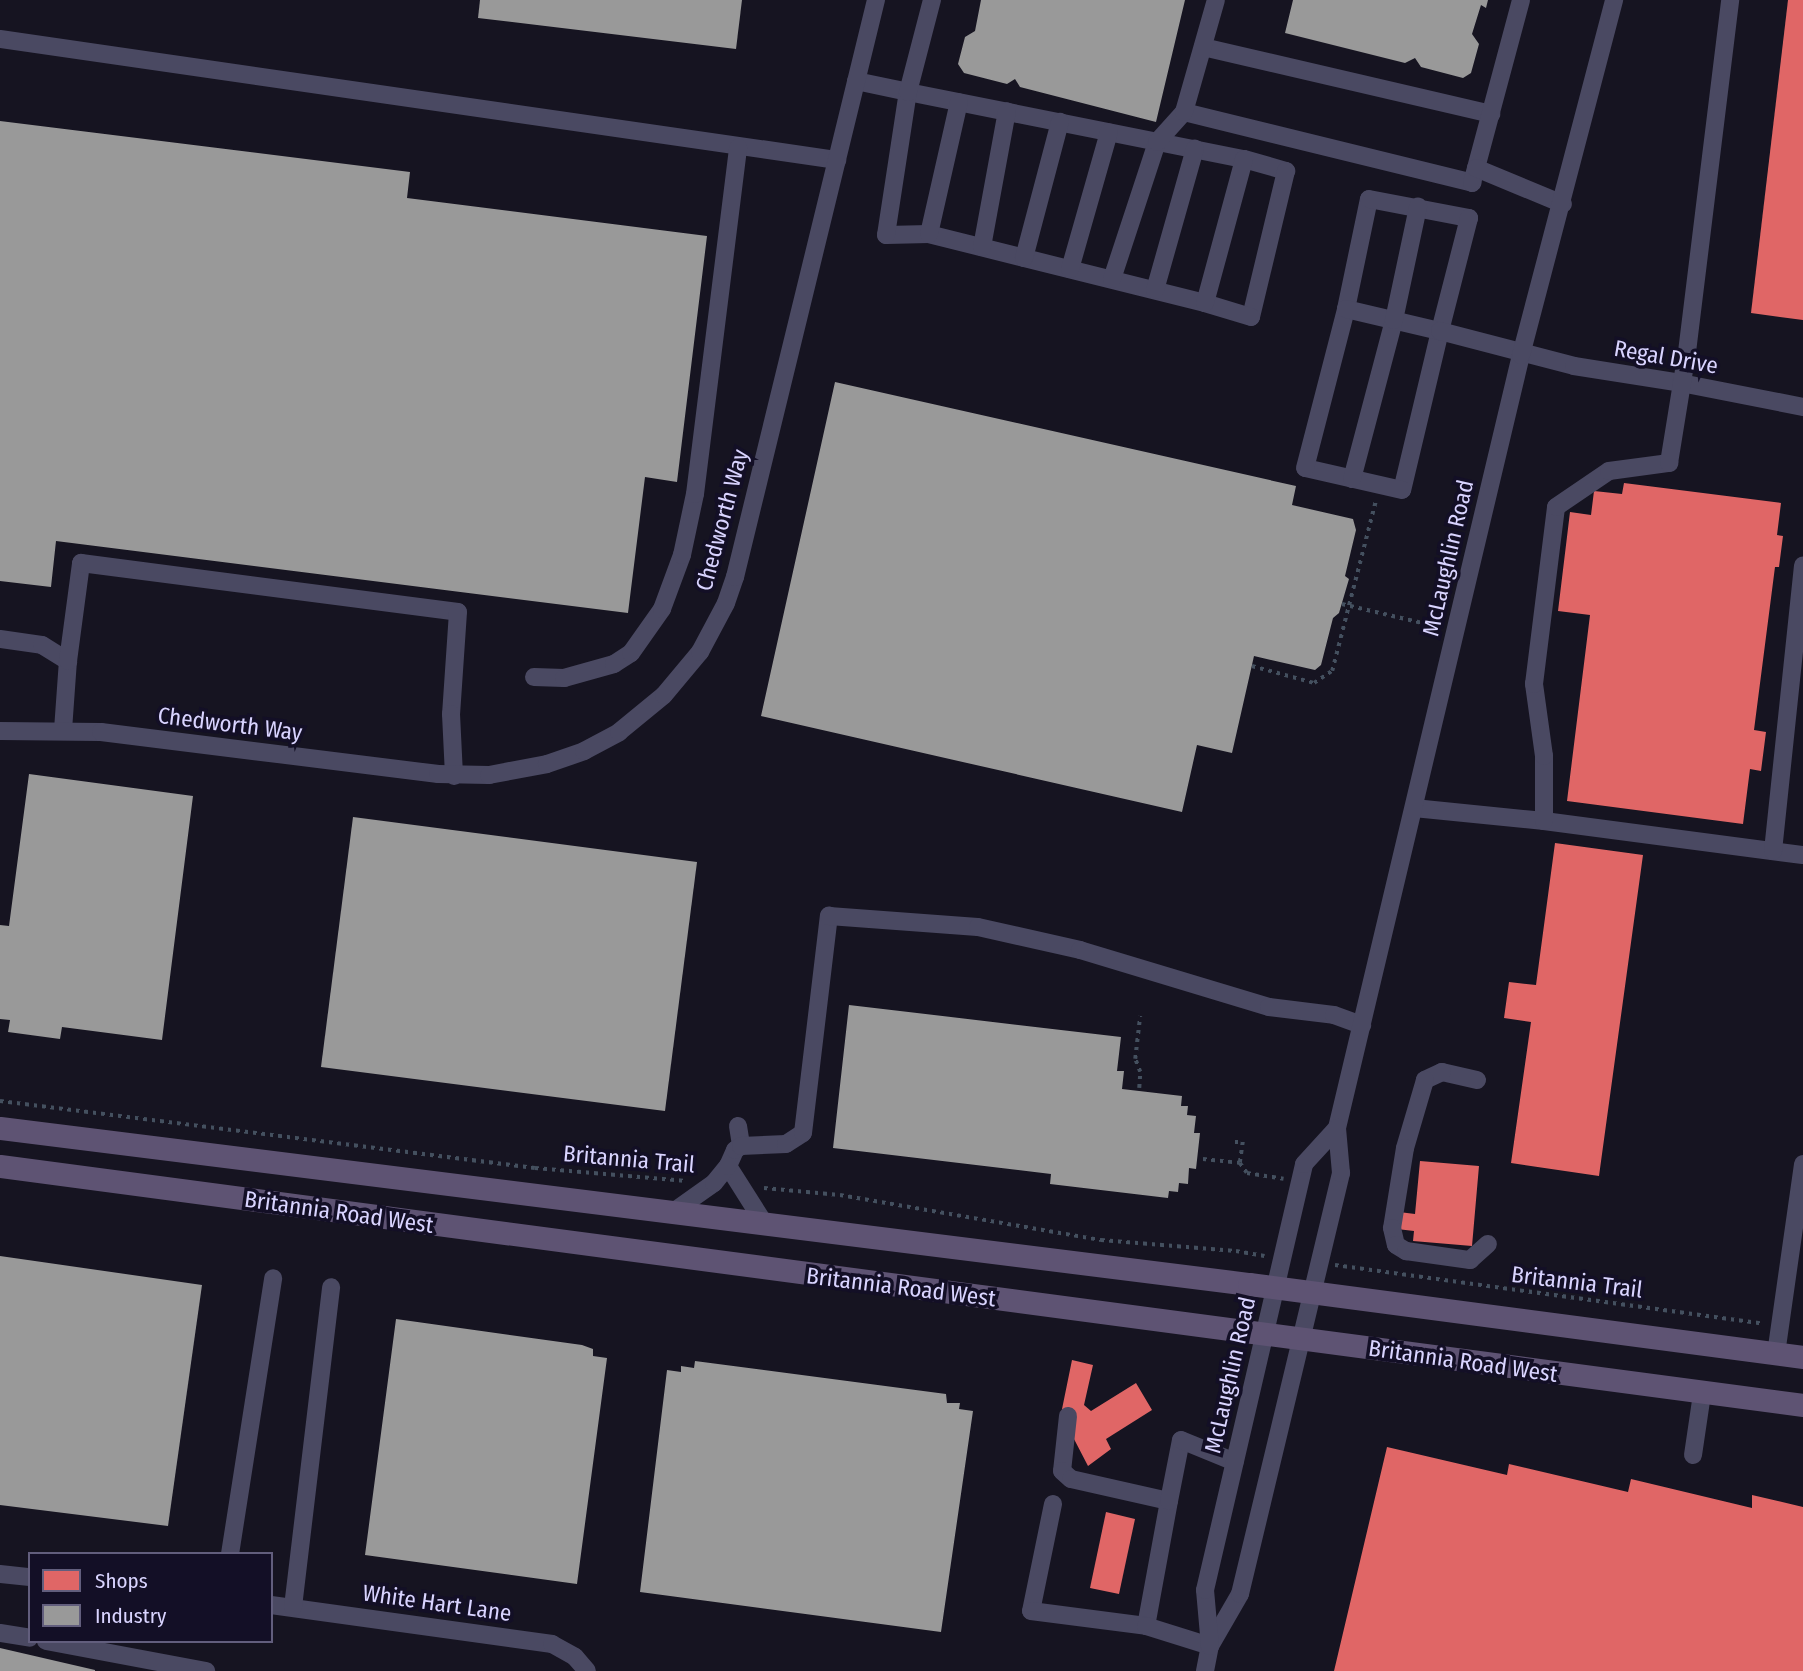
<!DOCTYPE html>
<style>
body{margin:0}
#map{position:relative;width:1803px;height:1671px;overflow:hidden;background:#161421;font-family:"Fira Sans Condensed",sans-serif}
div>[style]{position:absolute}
.shops>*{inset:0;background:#e06666}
.industry>*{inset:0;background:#999}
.path>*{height:3.5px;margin-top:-1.75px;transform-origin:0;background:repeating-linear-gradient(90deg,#44505f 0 3.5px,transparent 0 8.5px)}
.minor>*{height:18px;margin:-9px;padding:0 9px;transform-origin:9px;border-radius:9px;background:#4a4962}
.major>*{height:23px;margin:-11.5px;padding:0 11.5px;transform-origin:11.5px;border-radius:11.5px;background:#5e5373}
span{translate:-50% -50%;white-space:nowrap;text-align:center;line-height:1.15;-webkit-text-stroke:7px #130f26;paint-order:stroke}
.street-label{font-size:23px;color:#d9d4ff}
.legend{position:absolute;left:28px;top:1552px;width:245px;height:91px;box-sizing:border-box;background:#130f26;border:2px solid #625e7d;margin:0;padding:9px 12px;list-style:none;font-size:21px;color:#d9d4ff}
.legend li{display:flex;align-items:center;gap:14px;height:35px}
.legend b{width:35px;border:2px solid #625e7d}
</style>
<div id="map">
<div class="shops">
<div style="clip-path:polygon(1788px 0,1803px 0,1803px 320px,1751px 313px)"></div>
<div style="clip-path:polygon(1624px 483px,1781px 503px,1777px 535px,1783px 536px,1779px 567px,1775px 567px,1754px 730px,1766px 732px,1761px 771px,1750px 769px,1743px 824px,1567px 801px,1590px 615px,1558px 611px,1570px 512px,1591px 515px,1594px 491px,1622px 494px)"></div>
<div style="clip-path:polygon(1555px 843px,1643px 855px,1599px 1176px,1511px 1163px,1531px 1022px,1504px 1018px,1509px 982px,1536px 985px)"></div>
<div style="clip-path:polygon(1420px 1161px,1479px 1166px,1472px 1246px,1413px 1241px,1414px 1231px,1397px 1229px,1399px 1212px,1415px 1214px)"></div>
<div style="clip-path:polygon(1072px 1360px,1093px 1365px,1084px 1405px,1091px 1411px,1136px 1383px,1152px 1410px,1106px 1439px,1111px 1449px,1088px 1466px,1061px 1414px)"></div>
<div style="clip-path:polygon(1387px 1447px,1507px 1475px,1509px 1464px,1628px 1492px,1631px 1479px,1752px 1508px,1752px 1495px,1803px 1507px,1803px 1671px,1334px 1671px)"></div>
<div style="clip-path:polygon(1106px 1512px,1135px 1519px,1119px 1594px,1090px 1588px)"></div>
</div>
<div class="industry">
<div style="clip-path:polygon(480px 0,742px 0,736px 49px,478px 18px)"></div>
<div style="clip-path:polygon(981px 0,1185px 0,1156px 122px,1020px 87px,1015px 79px,1007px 84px,964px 73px,958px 64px,965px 37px,975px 31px)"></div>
<div style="clip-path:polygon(1293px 0,1488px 0,1486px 8px,1481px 5px,1472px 34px,1479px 44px,1471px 73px,1463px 78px,1421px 67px,1415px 58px,1405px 63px,1285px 33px)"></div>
<div style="clip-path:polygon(0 121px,410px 172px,407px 198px,707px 236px,677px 482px,645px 477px,628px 613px,56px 541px,51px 587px,0 581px)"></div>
<div style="clip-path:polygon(835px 382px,1296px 486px,1292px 505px,1353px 519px,1356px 530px,1345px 576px,1349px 579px,1339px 613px,1333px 618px,1321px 665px,1315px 670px,1254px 656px,1232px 753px,1197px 745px,1182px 812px,761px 716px)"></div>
<div style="clip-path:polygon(29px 774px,193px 796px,162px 1040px,62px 1027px,60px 1039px,8px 1032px,10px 1020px,0 1019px,0 925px,9px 926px)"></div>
<div style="clip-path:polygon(353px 817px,697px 862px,665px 1111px,321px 1067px)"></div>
<div style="clip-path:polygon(849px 1005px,1121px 1037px,1117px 1071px,1124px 1071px,1122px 1089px,1182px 1096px,1181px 1106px,1188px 1106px,1187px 1115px,1196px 1116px,1194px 1133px,1200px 1133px,1196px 1169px,1189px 1168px,1188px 1184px,1179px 1183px,1178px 1192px,1169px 1191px,1168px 1198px,1050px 1184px,1051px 1174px,833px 1148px)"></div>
<div style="clip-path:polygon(0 1256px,202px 1285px,168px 1526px,0 1505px)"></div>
<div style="clip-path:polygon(396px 1319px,582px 1345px,593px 1349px,593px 1356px,607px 1358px,577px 1584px,365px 1555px)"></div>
<div style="clip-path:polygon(695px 1361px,946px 1394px,947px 1403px,960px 1403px,959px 1409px,973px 1411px,941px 1632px,640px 1592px,667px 1370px,681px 1372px,681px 1366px,694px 1368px)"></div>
<div style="clip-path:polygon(0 1648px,95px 1670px,95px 1671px,0 1671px)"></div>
</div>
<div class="path">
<div style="left:1342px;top:604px;width:100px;rotate:13.3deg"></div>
<div style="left:1252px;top:666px;width:64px;rotate:15.3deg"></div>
<div style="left:1314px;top:683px;width:22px;rotate:-34deg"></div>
<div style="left:1332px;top:671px;width:177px;rotate:-75.6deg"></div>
<div style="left:1139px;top:1088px;width:16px;rotate:-86deg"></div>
<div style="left:1140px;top:1072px;width:14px;rotate:-111deg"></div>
<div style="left:1135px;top:1059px;width:43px;rotate:-83.4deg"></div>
<div style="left:0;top:1101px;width:539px;rotate:7.14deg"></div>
<div style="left:535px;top:1168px;width:152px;rotate:4.9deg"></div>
<div style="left:1235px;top:1142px;width:8px"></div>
<div style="left:1243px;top:1142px;width:21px;rotate:98deg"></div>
<div style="left:1240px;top:1163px;width:12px;rotate:55deg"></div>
<div style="left:1247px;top:1173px;width:37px;rotate:9deg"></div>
<div style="left:1203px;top:1159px;width:37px;rotate:6deg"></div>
<div style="left:764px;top:1188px;width:76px;rotate:5.3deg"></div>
<div style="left:840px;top:1195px;width:265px;rotate:9.8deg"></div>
<div style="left:1101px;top:1240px;width:135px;rotate:4.7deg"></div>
<div style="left:1236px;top:1251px;width:29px;rotate:10deg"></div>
<div style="left:1335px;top:1265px;width:433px;rotate:7.8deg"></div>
</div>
<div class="minor">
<div style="left:0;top:39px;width:846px;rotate:8.23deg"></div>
<div style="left:1203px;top:47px;width:296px;rotate:13.1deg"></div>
<div style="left:856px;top:81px;width:53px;rotate:11.9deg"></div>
<div style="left:908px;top:92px;width:343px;rotate:11.3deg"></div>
<div style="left:1244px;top:159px;width:44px;rotate:15.9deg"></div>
<div style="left:1286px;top:171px;width:150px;rotate:103.5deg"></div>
<div style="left:1251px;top:317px;width:48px;rotate:-163.1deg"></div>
<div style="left:1205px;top:303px;width:284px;rotate:-166deg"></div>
<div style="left:929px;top:234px;width:43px;rotate:178.7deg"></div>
<div style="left:886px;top:235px;width:145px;rotate:-81.3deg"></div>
<div style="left:908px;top:92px;width:95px;rotate:-75.4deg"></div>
<div style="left:1184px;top:112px;width:297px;rotate:13.8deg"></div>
<div style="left:1472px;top:183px;width:189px;rotate:-75deg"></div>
<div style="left:1476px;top:168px;width:94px;rotate:22.5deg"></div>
<div style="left:929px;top:234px;width:135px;rotate:-77.2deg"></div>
<div style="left:982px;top:247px;width:138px;rotate:-79.6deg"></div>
<div style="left:1024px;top:258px;width:141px;rotate:-75.2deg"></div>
<div style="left:1070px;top:269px;width:142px;rotate:-74.1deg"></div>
<div style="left:1112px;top:279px;width:144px;rotate:-71.8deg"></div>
<div style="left:1157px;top:142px;width:40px;rotate:-48deg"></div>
<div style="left:1184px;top:112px;width:116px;rotate:-74.1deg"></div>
<div style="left:1155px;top:290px;width:147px;rotate:-74.2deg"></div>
<div style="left:1205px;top:303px;width:149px;rotate:-74.8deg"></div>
<div style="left:1346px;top:309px;width:112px;rotate:-78.2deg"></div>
<div style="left:1369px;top:199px;width:102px;rotate:10.8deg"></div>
<div style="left:1469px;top:218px;width:117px;rotate:104.4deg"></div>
<div style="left:1440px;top:331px;width:163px;rotate:103.4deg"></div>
<div style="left:1402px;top:490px;width:99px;rotate:-167.2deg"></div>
<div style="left:1305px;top:468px;width:164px;rotate:-75.5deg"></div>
<div style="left:1346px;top:309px;width:97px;rotate:13.2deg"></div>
<div style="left:1440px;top:331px;width:138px;rotate:14.6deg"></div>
<div style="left:1574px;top:366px;width:108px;rotate:9deg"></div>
<div style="left:1681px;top:383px;width:124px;rotate:11.1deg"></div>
<div style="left:1352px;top:479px;width:164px;rotate:-75.2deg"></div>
<div style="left:1394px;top:320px;width:116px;rotate:-78deg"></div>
<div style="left:0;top:639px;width:42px;rotate:8.1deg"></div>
<div style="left:42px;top:645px;width:31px;rotate:32deg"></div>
<div style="left:534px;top:677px;width:30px;rotate:2deg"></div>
<div style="left:564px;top:678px;width:52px;rotate:-15.6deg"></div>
<div style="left:614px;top:664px;width:20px;rotate:-33deg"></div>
<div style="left:631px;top:653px;width:54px;rotate:-54.8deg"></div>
<div style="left:662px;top:609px;width:58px;rotate:-69.7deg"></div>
<div style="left:682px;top:555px;width:62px;rotate:-78deg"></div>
<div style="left:695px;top:494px;width:349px;rotate:-82.9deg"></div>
<div style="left:63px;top:730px;width:69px;rotate:-85.9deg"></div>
<div style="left:68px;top:661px;width:99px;rotate:-82.4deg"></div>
<div style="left:81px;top:563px;width:380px;rotate:7.4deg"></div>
<div style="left:458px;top:612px;width:102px;rotate:93.9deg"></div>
<div style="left:451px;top:714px;width:62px;rotate:87.2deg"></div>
<div style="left:0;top:731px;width:101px;rotate:0.6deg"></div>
<div style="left:101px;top:732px;width:340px;rotate:7.1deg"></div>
<div style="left:438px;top:774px;width:51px;rotate:1.1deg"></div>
<div style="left:489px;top:775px;width:59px;rotate:-10.7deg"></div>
<div style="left:547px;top:764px;width:39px;rotate:-19deg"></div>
<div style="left:584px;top:751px;width:40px;rotate:-28deg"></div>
<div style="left:619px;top:732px;width:58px;rotate:-39.4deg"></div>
<div style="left:664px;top:695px;width:56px;rotate:-50.1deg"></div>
<div style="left:700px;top:652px;width:55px;rotate:-62deg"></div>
<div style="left:726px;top:603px;width:28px;rotate:-71deg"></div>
<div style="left:735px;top:577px;width:594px;rotate:-76.27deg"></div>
<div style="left:1414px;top:808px;width:131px;rotate:5.7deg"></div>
<div style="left:1544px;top:821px;width:261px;rotate:7.5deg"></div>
<div style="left:1544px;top:821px;width:65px;rotate:-90deg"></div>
<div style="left:1544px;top:756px;width:73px;rotate:-97.9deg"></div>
<div style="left:1534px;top:684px;width:178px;rotate:-82.9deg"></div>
<div style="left:1556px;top:507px;width:64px;rotate:-34.2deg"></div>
<div style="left:1609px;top:471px;width:61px;rotate:-7.6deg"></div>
<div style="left:1669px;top:463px;width:112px;rotate:-80.8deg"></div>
<div style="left:1687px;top:352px;width:355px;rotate:-83deg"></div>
<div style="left:1773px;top:851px;width:287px;rotate:-84deg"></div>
<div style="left:1477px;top:1080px;width:36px;rotate:-167deg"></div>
<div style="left:1442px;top:1072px;width:19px;rotate:155deg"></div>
<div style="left:1425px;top:1080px;width:71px;rotate:106.4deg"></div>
<div style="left:1405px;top:1148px;width:81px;rotate:99.2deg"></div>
<div style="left:1392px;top:1228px;width:17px;rotate:77deg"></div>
<div style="left:1396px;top:1245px;width:12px;rotate:31deg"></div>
<div style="left:1406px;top:1251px;width:65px;rotate:8deg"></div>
<div style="left:1470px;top:1260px;width:24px;rotate:-42deg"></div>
<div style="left:738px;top:1126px;width:20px;rotate:81deg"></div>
<div style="left:728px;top:1166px;width:67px;rotate:57.7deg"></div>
<div style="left:673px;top:1212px;width:50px;rotate:-35.3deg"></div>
<div style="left:714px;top:1183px;width:22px;rotate:-51deg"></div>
<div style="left:728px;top:1166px;width:17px;rotate:-66deg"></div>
<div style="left:735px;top:1150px;width:7px;rotate:-34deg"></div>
<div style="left:741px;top:1146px;width:45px;rotate:-2.5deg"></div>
<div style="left:786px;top:1144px;width:20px;rotate:-33deg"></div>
<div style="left:803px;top:1133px;width:219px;rotate:-83.2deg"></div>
<div style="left:829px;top:916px;width:149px;rotate:4.2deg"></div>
<div style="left:978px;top:927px;width:105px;rotate:12.7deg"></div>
<div style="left:1080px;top:950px;width:197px;rotate:16.8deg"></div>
<div style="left:1269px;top:1007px;width:65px;rotate:7deg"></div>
<div style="left:1334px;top:1015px;width:30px;rotate:20deg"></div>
<div style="left:1776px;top:1354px;width:192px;rotate:-81.9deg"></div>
<div style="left:1068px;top:1416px;width:55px;rotate:96.2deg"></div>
<div style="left:1062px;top:1471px;width:12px;rotate:42deg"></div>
<div style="left:1071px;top:1479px;width:100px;rotate:12.7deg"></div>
<div style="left:1169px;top:1501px;width:127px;rotate:100.4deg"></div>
<div style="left:1693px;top:1455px;width:62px;rotate:-81.6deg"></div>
<div style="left:1169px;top:1501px;width:62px;rotate:-78.9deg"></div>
<div style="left:1181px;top:1440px;width:58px;rotate:22.2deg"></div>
<div style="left:1053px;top:1504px;width:109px;rotate:101.6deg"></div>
<div style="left:1031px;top:1611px;width:116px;rotate:7.4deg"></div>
<div style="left:1146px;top:1626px;width:67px;rotate:17.4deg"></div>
<div style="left:230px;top:1554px;width:279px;rotate:-81.1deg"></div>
<div style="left:0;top:1574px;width:30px;rotate:6deg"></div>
<div style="left:271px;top:1605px;width:284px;rotate:7.9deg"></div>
<div style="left:552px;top:1644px;width:26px;rotate:29deg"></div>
<div style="left:575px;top:1657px;width:18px;rotate:49deg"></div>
<div style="left:293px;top:1607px;width:322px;rotate:-83.2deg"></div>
<div style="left:0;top:1633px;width:30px;rotate:9deg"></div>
<div style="left:46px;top:1641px;width:163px;rotate:10.6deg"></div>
<div style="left:1210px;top:1646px;width:60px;rotate:-60deg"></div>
<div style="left:1240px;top:1594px;width:433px;rotate:-76.5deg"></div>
<div style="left:1341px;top:1173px;width:45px;rotate:-95.1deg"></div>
<div style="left:1337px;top:1128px;width:795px;rotate:-76.61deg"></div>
<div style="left:1521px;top:355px;width:367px;rotate:-75.3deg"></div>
<div style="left:1205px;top:1671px;width:25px;rotate:-79deg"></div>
<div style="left:1210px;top:1646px;width:56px;rotate:-95.1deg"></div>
<div style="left:1205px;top:1590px;width:437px;rotate:-76.9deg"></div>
<div style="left:1304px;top:1164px;width:49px;rotate:-47.5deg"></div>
</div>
<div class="major">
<div style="left:0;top:1128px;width:1259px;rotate:7.12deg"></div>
<div style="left:1249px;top:1284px;width:559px;rotate:7.51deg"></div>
<div style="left:0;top:1166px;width:1819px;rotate:7.55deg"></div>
</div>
<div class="street-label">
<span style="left:1666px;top:357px;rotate:10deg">Regal Drive</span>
<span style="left:722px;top:520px;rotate:-75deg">Chedworth Way</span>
<span style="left:1448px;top:558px;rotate:-77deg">McLaughlin Road</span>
<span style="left:230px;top:724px;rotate:7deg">Chedworth Way</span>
<span style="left:629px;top:1159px;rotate:5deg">Britannia Trail</span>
<span style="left:339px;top:1212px;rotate:8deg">Britannia Road West</span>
<span style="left:1577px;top:1282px;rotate:7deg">Britannia Trail</span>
<span style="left:901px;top:1287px;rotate:7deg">Britannia Road West</span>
<span style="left:1463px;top:1361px;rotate:8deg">Britannia Road West</span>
<span style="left:1230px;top:1375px;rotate:-77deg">McLaughlin Road</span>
<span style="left:437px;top:1603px;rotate:8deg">White Hart Lane</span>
</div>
<ul class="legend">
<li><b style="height:19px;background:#e06666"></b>Shops</li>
<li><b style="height:19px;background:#999"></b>Industry</li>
</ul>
</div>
